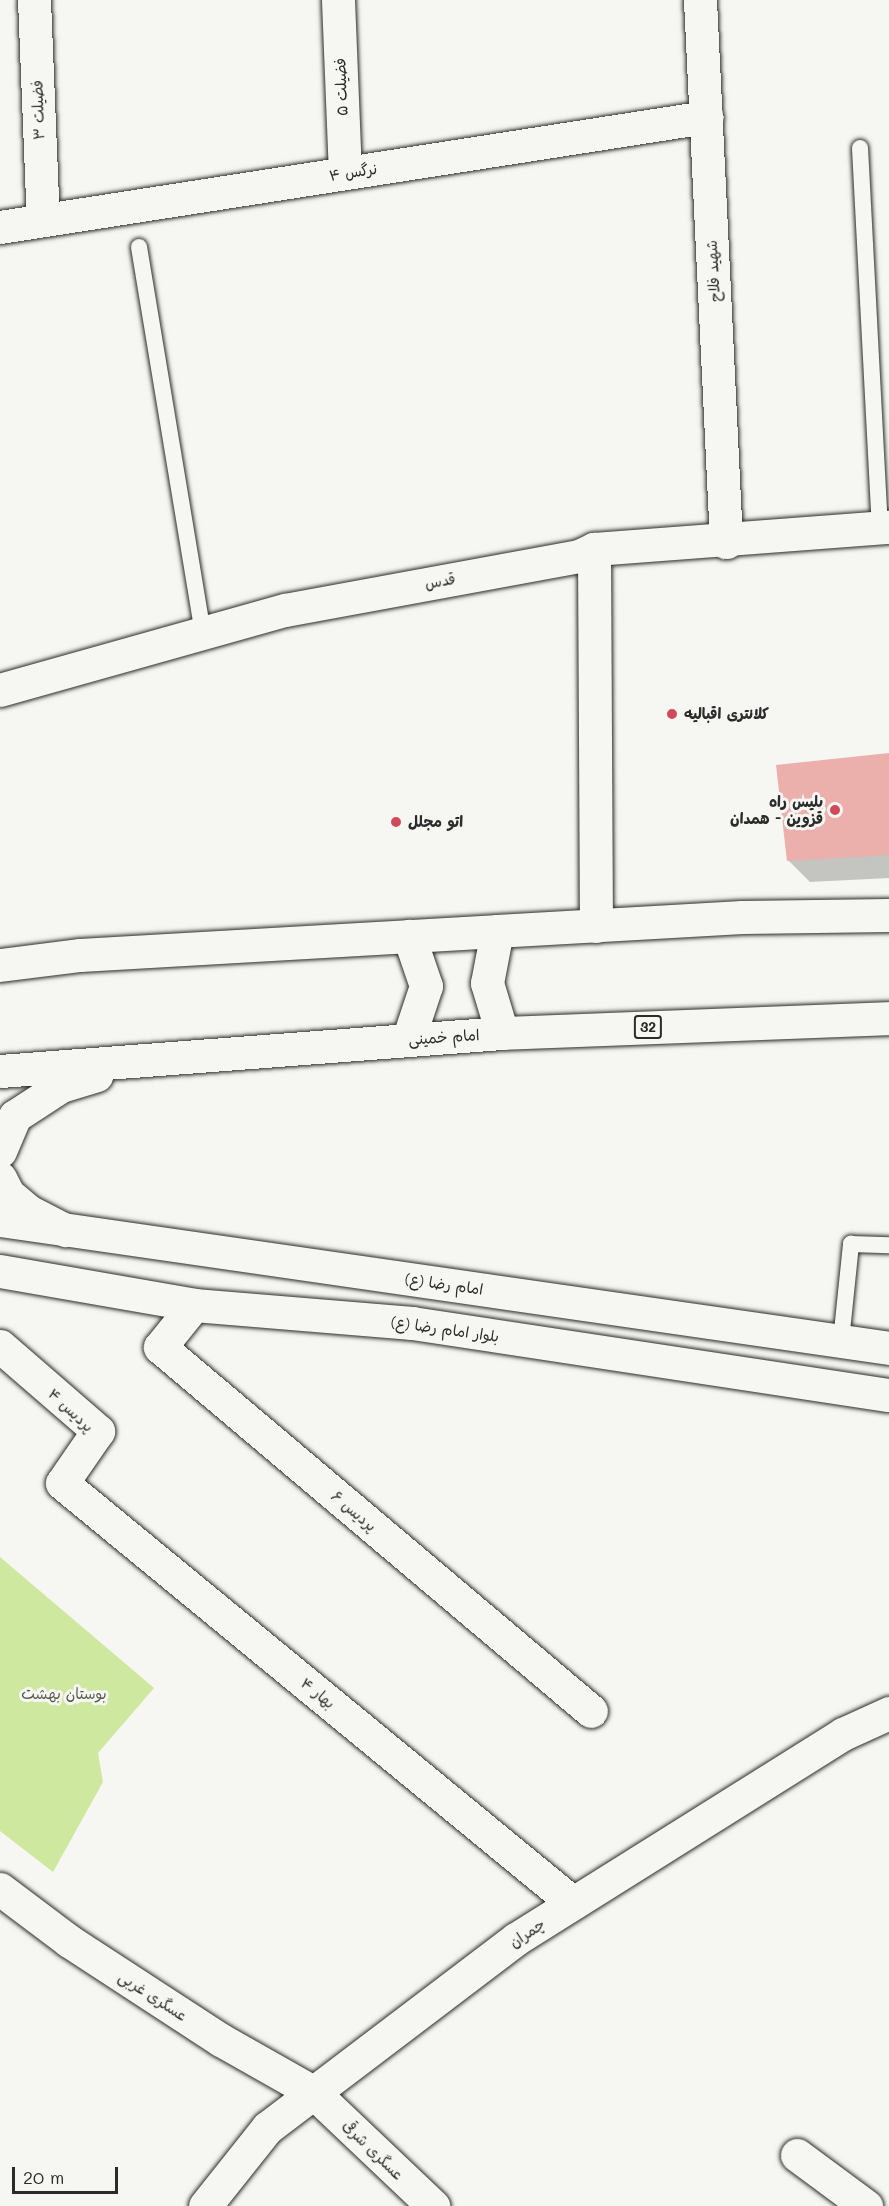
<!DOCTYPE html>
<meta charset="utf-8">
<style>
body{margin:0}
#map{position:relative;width:889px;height:2206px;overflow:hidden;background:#f6f6f2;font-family:Mali,"Playpen Sans Arabic",sans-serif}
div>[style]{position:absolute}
.green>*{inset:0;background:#cee89f}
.shadow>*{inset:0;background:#0003}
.building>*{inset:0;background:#ebafac}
.roads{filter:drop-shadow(0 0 2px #2b2b2b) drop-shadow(0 0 2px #2b2b2b)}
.service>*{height:16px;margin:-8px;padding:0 8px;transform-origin:8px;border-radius:8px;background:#f6f6f2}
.minor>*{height:33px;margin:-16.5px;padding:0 16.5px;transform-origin:16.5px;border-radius:16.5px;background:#f6f6f2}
.tertiary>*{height:33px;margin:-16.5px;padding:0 16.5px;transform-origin:16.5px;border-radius:16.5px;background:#f6f6f2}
.secondary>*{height:33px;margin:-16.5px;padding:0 16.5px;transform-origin:16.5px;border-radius:16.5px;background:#f6f6f2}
.trunk>*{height:33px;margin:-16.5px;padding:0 16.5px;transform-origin:16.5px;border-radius:16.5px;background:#f6f6f2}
.dots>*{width:16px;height:16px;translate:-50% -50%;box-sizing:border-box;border:3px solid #f6f6f2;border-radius:50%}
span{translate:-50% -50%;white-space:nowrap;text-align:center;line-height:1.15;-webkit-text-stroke:6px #f6f6f2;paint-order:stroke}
.shield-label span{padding:2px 4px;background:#f6f6f2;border:2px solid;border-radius:4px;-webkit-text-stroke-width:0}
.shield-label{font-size:14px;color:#2b2b2b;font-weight:700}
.street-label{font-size:15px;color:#2b2b2b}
.poi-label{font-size:15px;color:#2b2b2b;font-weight:700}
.left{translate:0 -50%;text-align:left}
.right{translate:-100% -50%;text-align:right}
.park-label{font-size:15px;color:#545a48}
.scale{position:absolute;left:12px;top:2167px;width:106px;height:27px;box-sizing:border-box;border:3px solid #2b2b2b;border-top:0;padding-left:8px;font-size:18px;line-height:21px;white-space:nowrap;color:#2b2b2b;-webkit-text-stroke:4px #f6f6f2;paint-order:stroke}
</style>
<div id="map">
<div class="green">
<div style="clip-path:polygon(0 1557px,154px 1688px,98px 1753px,103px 1782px,53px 1872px,0 1831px)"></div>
</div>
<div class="shadow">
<div style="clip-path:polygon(889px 755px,889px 878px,810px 882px,788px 860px)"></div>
</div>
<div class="building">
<div style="clip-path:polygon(889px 753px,889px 855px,787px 861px,776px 765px)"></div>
</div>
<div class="roads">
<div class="service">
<div style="left:860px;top:148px;width:381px;rotate:87deg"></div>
<div style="left:139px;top:247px;width:391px;rotate:80.6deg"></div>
<div style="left:841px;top:1341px;width:98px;rotate:-84.1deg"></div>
<div style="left:851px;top:1244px;width:38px;rotate:2deg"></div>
</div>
<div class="minor">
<div style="left:34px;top:0;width:220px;rotate:87.7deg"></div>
<div style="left:338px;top:0;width:173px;rotate:87.7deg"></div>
<div style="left:700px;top:0;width:543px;rotate:87.25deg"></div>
<div style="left:0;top:227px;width:715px;rotate:-8.86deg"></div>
<div style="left:594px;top:549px;width:377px;rotate:89.7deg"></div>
<div style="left:194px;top:1305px;width:54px;rotate:129deg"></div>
<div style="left:160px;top:1347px;width:564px;rotate:40.18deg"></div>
<div style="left:0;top:1346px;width:130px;rotate:40.9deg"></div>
<div style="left:98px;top:1431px;width:63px;rotate:124.7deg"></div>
<div style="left:62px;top:1483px;width:661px;rotate:39.42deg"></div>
<div style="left:0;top:1889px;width:86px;rotate:37deg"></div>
<div style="left:69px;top:1941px;width:181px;rotate:33.1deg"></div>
<div style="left:221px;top:2040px;width:106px;rotate:29.5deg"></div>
<div style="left:313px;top:2092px;width:166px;rotate:43.5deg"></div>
<div style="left:797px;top:2155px;width:86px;rotate:36.5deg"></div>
<div style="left:205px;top:2206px;width:100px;rotate:-51.5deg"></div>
<div style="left:267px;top:2128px;width:313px;rotate:-37.2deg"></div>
<div style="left:516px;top:1939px;width:386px;rotate:-32.1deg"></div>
<div style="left:843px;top:1734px;width:51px;rotate:-24.5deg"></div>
</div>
<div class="tertiary">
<div style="left:0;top:690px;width:296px;rotate:-15.7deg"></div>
<div style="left:285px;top:610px;width:299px;rotate:-10.4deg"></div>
<div style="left:579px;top:556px;width:17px;rotate:-25deg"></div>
<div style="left:594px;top:549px;width:296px;rotate:-4.3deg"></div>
</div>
<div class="secondary">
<div style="left:0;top:1220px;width:898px;rotate:8.19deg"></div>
<div style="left:0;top:1271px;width:197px;rotate:9.9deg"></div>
<div style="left:194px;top:1305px;width:219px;rotate:4.7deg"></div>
<div style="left:412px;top:1323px;width:482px;rotate:8.6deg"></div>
</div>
<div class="trunk">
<div style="left:497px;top:931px;width:53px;rotate:100.9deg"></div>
<div style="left:487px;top:983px;width:52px;rotate:73.3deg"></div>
<div style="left:0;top:965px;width:81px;rotate:-7.1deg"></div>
<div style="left:80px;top:955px;width:663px;rotate:-3.29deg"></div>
<div style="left:742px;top:917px;width:147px;rotate:-0.8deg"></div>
<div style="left:408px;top:1040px;width:57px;rotate:-71.6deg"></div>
<div style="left:426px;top:986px;width:53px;rotate:-108.8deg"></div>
<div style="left:0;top:1071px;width:503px;rotate:-4.33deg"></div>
<div style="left:502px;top:1033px;width:387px;rotate:-2.2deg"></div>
<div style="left:0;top:1151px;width:38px;rotate:-67deg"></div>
<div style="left:15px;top:1116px;width:55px;rotate:-33.1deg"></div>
<div style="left:61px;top:1086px;width:37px;rotate:-17deg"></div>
<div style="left:0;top:1178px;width:18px;rotate:63deg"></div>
<div style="left:8px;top:1194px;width:26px;rotate:40deg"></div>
<div style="left:28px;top:1211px;width:42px;rotate:27.2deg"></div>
</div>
</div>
<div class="dots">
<div style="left:672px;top:714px;background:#d1495b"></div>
<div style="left:835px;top:810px;background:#d1495b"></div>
<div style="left:396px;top:822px;background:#d1495b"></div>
</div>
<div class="shield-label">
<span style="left:648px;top:1027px">32</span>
</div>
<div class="street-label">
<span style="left:341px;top:87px;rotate:-92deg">فضیلت ۵</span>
<span style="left:38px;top:110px;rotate:-92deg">فضیلت ۳</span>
<span style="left:353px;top:172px;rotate:-9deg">نرگس ۴</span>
<span style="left:713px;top:271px;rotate:-93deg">شهید فلاح</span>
<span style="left:440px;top:581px;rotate:-10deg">قدس</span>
<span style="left:444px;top:1037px;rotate:-4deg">امام خمینی</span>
<span style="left:444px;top:1284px;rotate:8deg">امام رضا (ع)</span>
<span style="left:445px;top:1329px;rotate:8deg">بلوار امام رضا (ع)</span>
<span style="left:71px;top:1410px;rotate:43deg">پردیس ۴</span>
<span style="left:354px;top:1511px;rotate:40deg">پردیس ۶</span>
<span style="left:318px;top:1693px;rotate:39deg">بهار ۴</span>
<span style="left:527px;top:1933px;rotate:-34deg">چمران</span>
<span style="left:153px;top:1996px;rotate:33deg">عسگری غربی</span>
<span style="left:373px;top:2150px;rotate:44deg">عسگری شرقی</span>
</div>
<div class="poi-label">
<span class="left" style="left:684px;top:714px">کلانتری اقبالیه</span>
<span class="right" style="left:823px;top:810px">پلیس راه<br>قزوین - همدان</span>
<span class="left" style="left:408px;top:822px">اتو مجلل</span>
</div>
<div class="park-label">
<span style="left:64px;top:1694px">بوستان بهشت</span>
</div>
<div class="scale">20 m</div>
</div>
